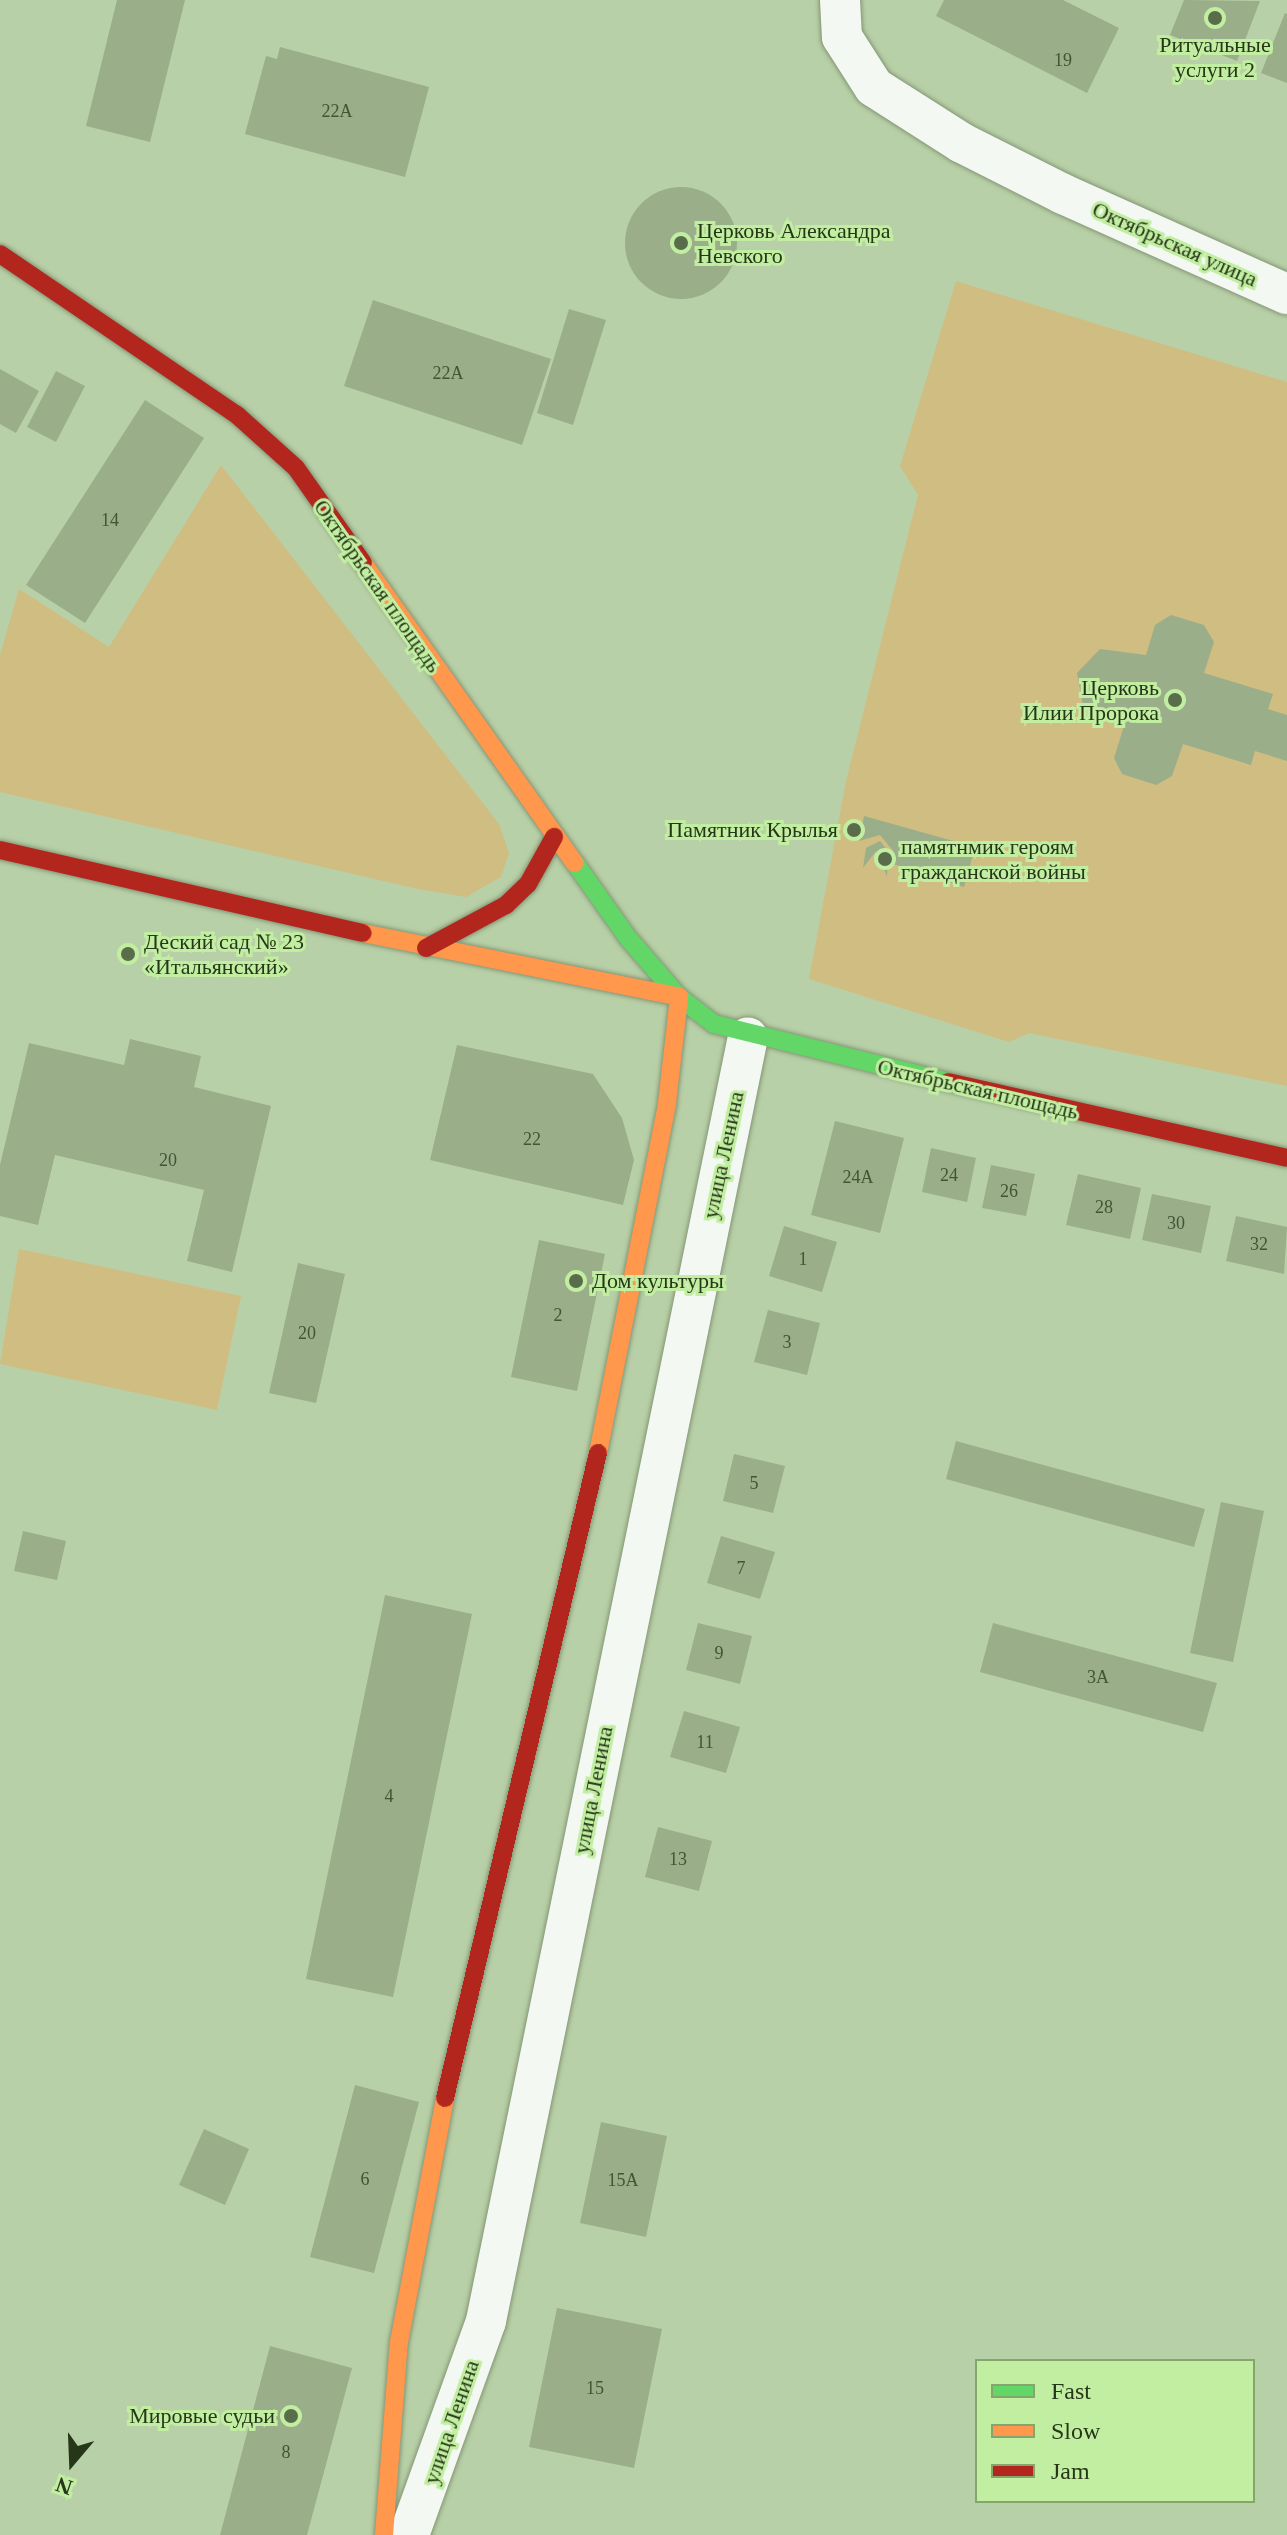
<!DOCTYPE html>
<meta charset="utf-8">
<style>
body{margin:0}
#map{position:relative;width:1287px;height:2535px;overflow:hidden;background:#b8d0a7;font-family:Georgia,serif}
div>[style]{position:absolute}
.green>*{inset:0;background:#d0bd82}
.building>*{inset:0;background:#9aae8a}
.round{border-radius:50%}
.roads{filter:drop-shadow(0 0 2px #849676) drop-shadow(0 0 2px #849676)}
.street>*{height:40px;margin:-20px;padding:0 20px;transform-origin:20px;border-radius:20px;background:#f4f8f2}
.fast>*{height:18px;margin:-9px;padding:0 9px;transform-origin:9px;border-radius:9px;background:#63d668}
.slow>*{height:18px;margin:-9px;padding:0 9px;transform-origin:9px;border-radius:9px;background:#ff974d}
.jam>*{height:18px;margin:-9px;padding:0 9px;transform-origin:9px;border-radius:9px;background:#b3261e}
.dots>*{width:22px;height:22px;translate:-50% -50%;box-sizing:border-box;border:4px solid #c2eea2;border-radius:50%}
span{translate:-50% -50%;white-space:nowrap;text-align:center;line-height:1.15;-webkit-text-stroke:6px #c2eea2;paint-order:stroke}
.number-label{font-size:18px;color:#435535}
.number-label span{-webkit-text-stroke-width:0}
.poi-label{font-size:22px;color:#263719}
.left{translate:0 -50%;text-align:left}
.right{translate:-100% -50%;text-align:right}
.street-label{font-size:22px;color:#263719}
.legend{position:absolute;left:975px;top:2359px;width:280px;height:144px;box-sizing:border-box;background:#c2eea2;border:2px solid #84a56b;margin:0;padding:10px 14px;list-style:none;font-size:24px;color:#263719}
.legend li{display:flex;align-items:center;gap:16px;height:40px}
.legend b{width:40px;border:2px solid #84a56b}
.north{position:absolute;left:32px;top:2423px;width:80px;height:80px;-webkit-text-stroke:6px #c2eea2;paint-order:stroke;rotate:199deg;font-size:22px;font-weight:700;line-height:32px;text-align:center;color:#263719}
.north::after{content:'';display:block;margin:auto;width:28px;height:36px;background:#263719;clip-path:polygon(50% 0,100% 100%,50% 72%,0 100%)}
</style>
<div id="map">
<div class="green">
<div style="clip-path:polygon(956px 281px,1287px 382px,1287px 1086px,1029px 1033px,1009px 1042px,809px 979px,846px 781px,918px 495px,900px 466px)"></div>
<div style="clip-path:polygon(221px 465px,499px 824px,509px 853px,501px 877px,466px 897px,418px 889px,0 792px,0 655px,19px 589px,109px 647px)"></div>
<div style="clip-path:polygon(19px 1249px,241px 1296px,217px 1410px,0 1364px)"></div>
</div>
<div class="building">
<div style="clip-path:polygon(117px 0,185px 0,150px 142px,86px 126px)"></div>
<div style="clip-path:polygon(944px 0,1063px 0,1119px 28px,1087px 93px,936px 16px)"></div>
<div style="clip-path:polygon(1184px 0,1260px 1px,1237px 61px,1170px 35px)"></div>
<div style="clip-path:polygon(1285px 13px,1287px 14px,1287px 83px,1261px 73px)"></div>
<div style="clip-path:polygon(280px 47px,429px 87px,405px 177px,245px 134px,266px 56px,277px 59px)"></div>
<div class="round" style="left:625px;top:187px;width:112px;height:112px"></div>
<div style="clip-path:polygon(373px 300px,551px 359px,522px 445px,344px 386px)"></div>
<div style="clip-path:polygon(569px 309px,606px 320px,573px 425px,537px 413px)"></div>
<div style="clip-path:polygon(0 369px,39px 391px,16px 433px,0 424px)"></div>
<div style="clip-path:polygon(56px 371px,85px 386px,56px 442px,27px 427px)"></div>
<div style="clip-path:polygon(145px 400px,204px 438px,85px 623px,26px 585px)"></div>
<div style="clip-path:polygon(1171px 615px,1204px 625px,1214px 642px,1204px 673px,1273px 694px,1268px 709px,1287px 715px,1287px 761px,1255px 751px,1251px 765px,1183px 744px,1172px 776px,1156px 785px,1122px 774px,1114px 758px,1124px 726px,1083px 705px,1077px 673px,1100px 649px,1146px 655px,1155px 625px)"></div>
<div style="clip-path:polygon(864px 816px,975px 847px,964px 887px,893px 864px,894px 852px,880px 835px,859px 841px)"></div>
<div style="clip-path:polygon(880px 841px,888px 851px,887px 877px,878px 853px,875px 864px,876px 851px,863px 868px,866px 848px)"></div>
<div style="clip-path:polygon(130px 1039px,201px 1056px,194px 1087px,271px 1106px,232px 1272px,187px 1261px,204px 1190px,55px 1155px,38px 1225px,0 1216px,0 1165px,29px 1043px,124px 1065px)"></div>
<div style="clip-path:polygon(457px 1045px,593px 1074px,622px 1118px,634px 1160px,623px 1205px,430px 1160px)"></div>
<div style="clip-path:polygon(835px 1121px,904px 1138px,880px 1233px,811px 1215px)"></div>
<div style="clip-path:polygon(931px 1148px,976px 1158px,967px 1202px,922px 1192px)"></div>
<div style="clip-path:polygon(991px 1165px,1035px 1174px,1026px 1216px,982px 1208px)"></div>
<div style="clip-path:polygon(1078px 1174px,1141px 1188px,1130px 1239px,1066px 1225px)"></div>
<div style="clip-path:polygon(1152px 1194px,1211px 1206px,1201px 1253px,1142px 1240px)"></div>
<div style="clip-path:polygon(1236px 1216px,1287px 1227px,1284px 1274px,1226px 1261px)"></div>
<div style="clip-path:polygon(784px 1226px,837px 1242px,822px 1292px,769px 1276px)"></div>
<div style="clip-path:polygon(539px 1240px,605px 1254px,577px 1391px,511px 1377px)"></div>
<div style="clip-path:polygon(298px 1263px,345px 1274px,316px 1403px,269px 1393px)"></div>
<div style="clip-path:polygon(768px 1310px,820px 1323px,807px 1375px,754px 1362px)"></div>
<div style="clip-path:polygon(956px 1441px,1205px 1509px,1194px 1547px,946px 1479px)"></div>
<div style="clip-path:polygon(734px 1454px,785px 1466px,773px 1513px,723px 1501px)"></div>
<div style="clip-path:polygon(1221px 1502px,1264px 1511px,1233px 1662px,1190px 1653px)"></div>
<div style="clip-path:polygon(23px 1531px,66px 1541px,57px 1580px,14px 1571px)"></div>
<div style="clip-path:polygon(721px 1536px,775px 1552px,760px 1599px,707px 1583px)"></div>
<div style="clip-path:polygon(385px 1595px,472px 1614px,393px 1997px,306px 1979px)"></div>
<div style="clip-path:polygon(698px 1623px,752px 1636px,740px 1684px,686px 1670px)"></div>
<div style="clip-path:polygon(993px 1623px,1217px 1683px,1203px 1732px,980px 1672px)"></div>
<div style="clip-path:polygon(684px 1711px,740px 1727px,726px 1773px,670px 1757px)"></div>
<div style="clip-path:polygon(658px 1827px,712px 1841px,699px 1891px,645px 1877px)"></div>
<div style="clip-path:polygon(355px 2085px,419px 2102px,374px 2273px,310px 2257px)"></div>
<div style="clip-path:polygon(601px 2122px,667px 2136px,646px 2237px,580px 2223px)"></div>
<div style="clip-path:polygon(204px 2129px,249px 2149px,225px 2205px,179px 2185px)"></div>
<div style="clip-path:polygon(557px 2308px,662px 2329px,634px 2468px,529px 2447px)"></div>
<div style="clip-path:polygon(270px 2346px,352px 2368px,307px 2535px,220px 2535px)"></div>
</div>
<div class="roads">
<div class="street">
<div style="left:840px;top:0;width:37px;rotate:87deg"></div>
<div style="left:842px;top:37px;width:59px;rotate:57.4deg"></div>
<div style="left:874px;top:87px;width:104px;rotate:32.5deg"></div>
<div style="left:962px;top:143px;width:113px;rotate:26.8deg"></div>
<div style="left:1063px;top:194px;width:245px;rotate:24.1deg"></div>
<div style="left:409px;top:2535px;width:227px;rotate:-70.2deg"></div>
<div style="left:486px;top:2321px;width:1310px;rotate:-78.47deg"></div>
</div>
<div class="fast">
<div style="left:575px;top:863px;width:92px;rotate:54.8deg"></div>
<div style="left:628px;top:938px;width:78px;rotate:49.2deg"></div>
<div style="left:679px;top:997px;width:44px;rotate:37.6deg"></div>
<div style="left:714px;top:1024px;width:241px;rotate:13.9deg"></div>
</div>
<div class="slow">
<div style="left:363px;top:563px;width:367px;rotate:54.8deg"></div>
<div style="left:363px;top:933px;width:322px;rotate:11.4deg"></div>
<div style="left:598px;top:1453px;width:357px;rotate:-78.8deg"></div>
<div style="left:667px;top:1103px;width:107px;rotate:-83.5deg"></div>
<div style="left:384px;top:2535px;width:194px;rotate:-85.6deg"></div>
<div style="left:399px;top:2342px;width:248px;rotate:-79.3deg"></div>
</div>
<div class="jam">
<div style="left:0;top:254px;width:287px;rotate:34.2deg"></div>
<div style="left:237px;top:415px;width:79px;rotate:41.9deg"></div>
<div style="left:296px;top:468px;width:116px;rotate:54.8deg"></div>
<div style="left:0;top:850px;width:372px;rotate:12.9deg"></div>
<div style="left:426px;top:948px;width:91px;rotate:-28.3deg"></div>
<div style="left:506px;top:905px;width:30px;rotate:-44deg"></div>
<div style="left:528px;top:884px;width:54px;rotate:-61deg"></div>
<div style="left:948px;top:1082px;width:347px;rotate:12.6deg"></div>
<div style="left:445px;top:2098px;width:663px;rotate:-76.66deg"></div>
</div>
</div>
<div class="dots">
<div style="left:1215px;top:18px;background:#596d4b"></div>
<div style="left:681px;top:243px;background:#596d4b"></div>
<div style="left:1175px;top:700px;background:#596d4b"></div>
<div style="left:854px;top:830px;background:#596d4b"></div>
<div style="left:885px;top:859px;background:#596d4b"></div>
<div style="left:128px;top:954px;background:#596d4b"></div>
<div style="left:576px;top:1281px;background:#596d4b"></div>
<div style="left:291px;top:2416px;background:#596d4b"></div>
</div>
<div class="number-label">
<span style="left:1063px;top:60px">19</span>
<span style="left:337px;top:111px">22А</span>
<span style="left:448px;top:373px">22А</span>
<span style="left:110px;top:520px">14</span>
<span style="left:532px;top:1139px">22</span>
<span style="left:168px;top:1160px">20</span>
<span style="left:949px;top:1175px">24</span>
<span style="left:858px;top:1177px">24А</span>
<span style="left:1009px;top:1191px">26</span>
<span style="left:1104px;top:1207px">28</span>
<span style="left:1176px;top:1223px">30</span>
<span style="left:1259px;top:1244px">32</span>
<span style="left:803px;top:1259px">1</span>
<span style="left:558px;top:1315px">2</span>
<span style="left:307px;top:1333px">20</span>
<span style="left:787px;top:1342px">3</span>
<span style="left:754px;top:1483px">5</span>
<span style="left:741px;top:1568px">7</span>
<span style="left:719px;top:1653px">9</span>
<span style="left:1098px;top:1677px">3А</span>
<span style="left:705px;top:1742px">11</span>
<span style="left:389px;top:1796px">4</span>
<span style="left:678px;top:1859px">13</span>
<span style="left:365px;top:2179px">6</span>
<span style="left:623px;top:2180px">15А</span>
<span style="left:595px;top:2388px">15</span>
<span style="left:286px;top:2452px">8</span>
</div>
<div class="poi-label">
<span style="left:1215px;top:57px">Ритуальные<br>услуги 2</span>
<span class="left" style="left:697px;top:243px">Церковь Александра<br>Невского</span>
<span class="right" style="left:1159px;top:700px">Церковь<br>Илии Пророка</span>
<span class="right" style="left:838px;top:830px">Памятник Крылья</span>
<span class="left" style="left:901px;top:859px">памятнмик героям<br>гражданской войны</span>
<span class="left" style="left:144px;top:954px">Деский сад № 23<br>«Итальянский»</span>
<span class="left" style="left:592px;top:1281px">Дом культуры</span>
<span class="right" style="left:275px;top:2416px">Мировые судьи</span>
</div>
<div class="street-label">
<span style="left:1175px;top:244px;rotate:24deg">Октябрьская улица</span>
<span style="left:378px;top:586px;rotate:55deg">Октябрьская площадь</span>
<span style="left:978px;top:1089px;rotate:13deg">Октябрьская площадь</span>
<span style="left:723px;top:1155px;rotate:-78deg">улица Ленина</span>
<span style="left:593px;top:1790px;rotate:-79deg">улица Ленина</span>
<span style="left:451px;top:2422px;rotate:-71deg">улица Ленина</span>
</div>
<ul class="legend">
<li><b style="height:10px;background:#63d668"></b>Fast</li>
<li><b style="height:10px;background:#ff974d"></b>Slow</li>
<li><b style="height:10px;background:#b3261e"></b>Jam</li>
</ul>
<div class="north">N</div>
</div>
